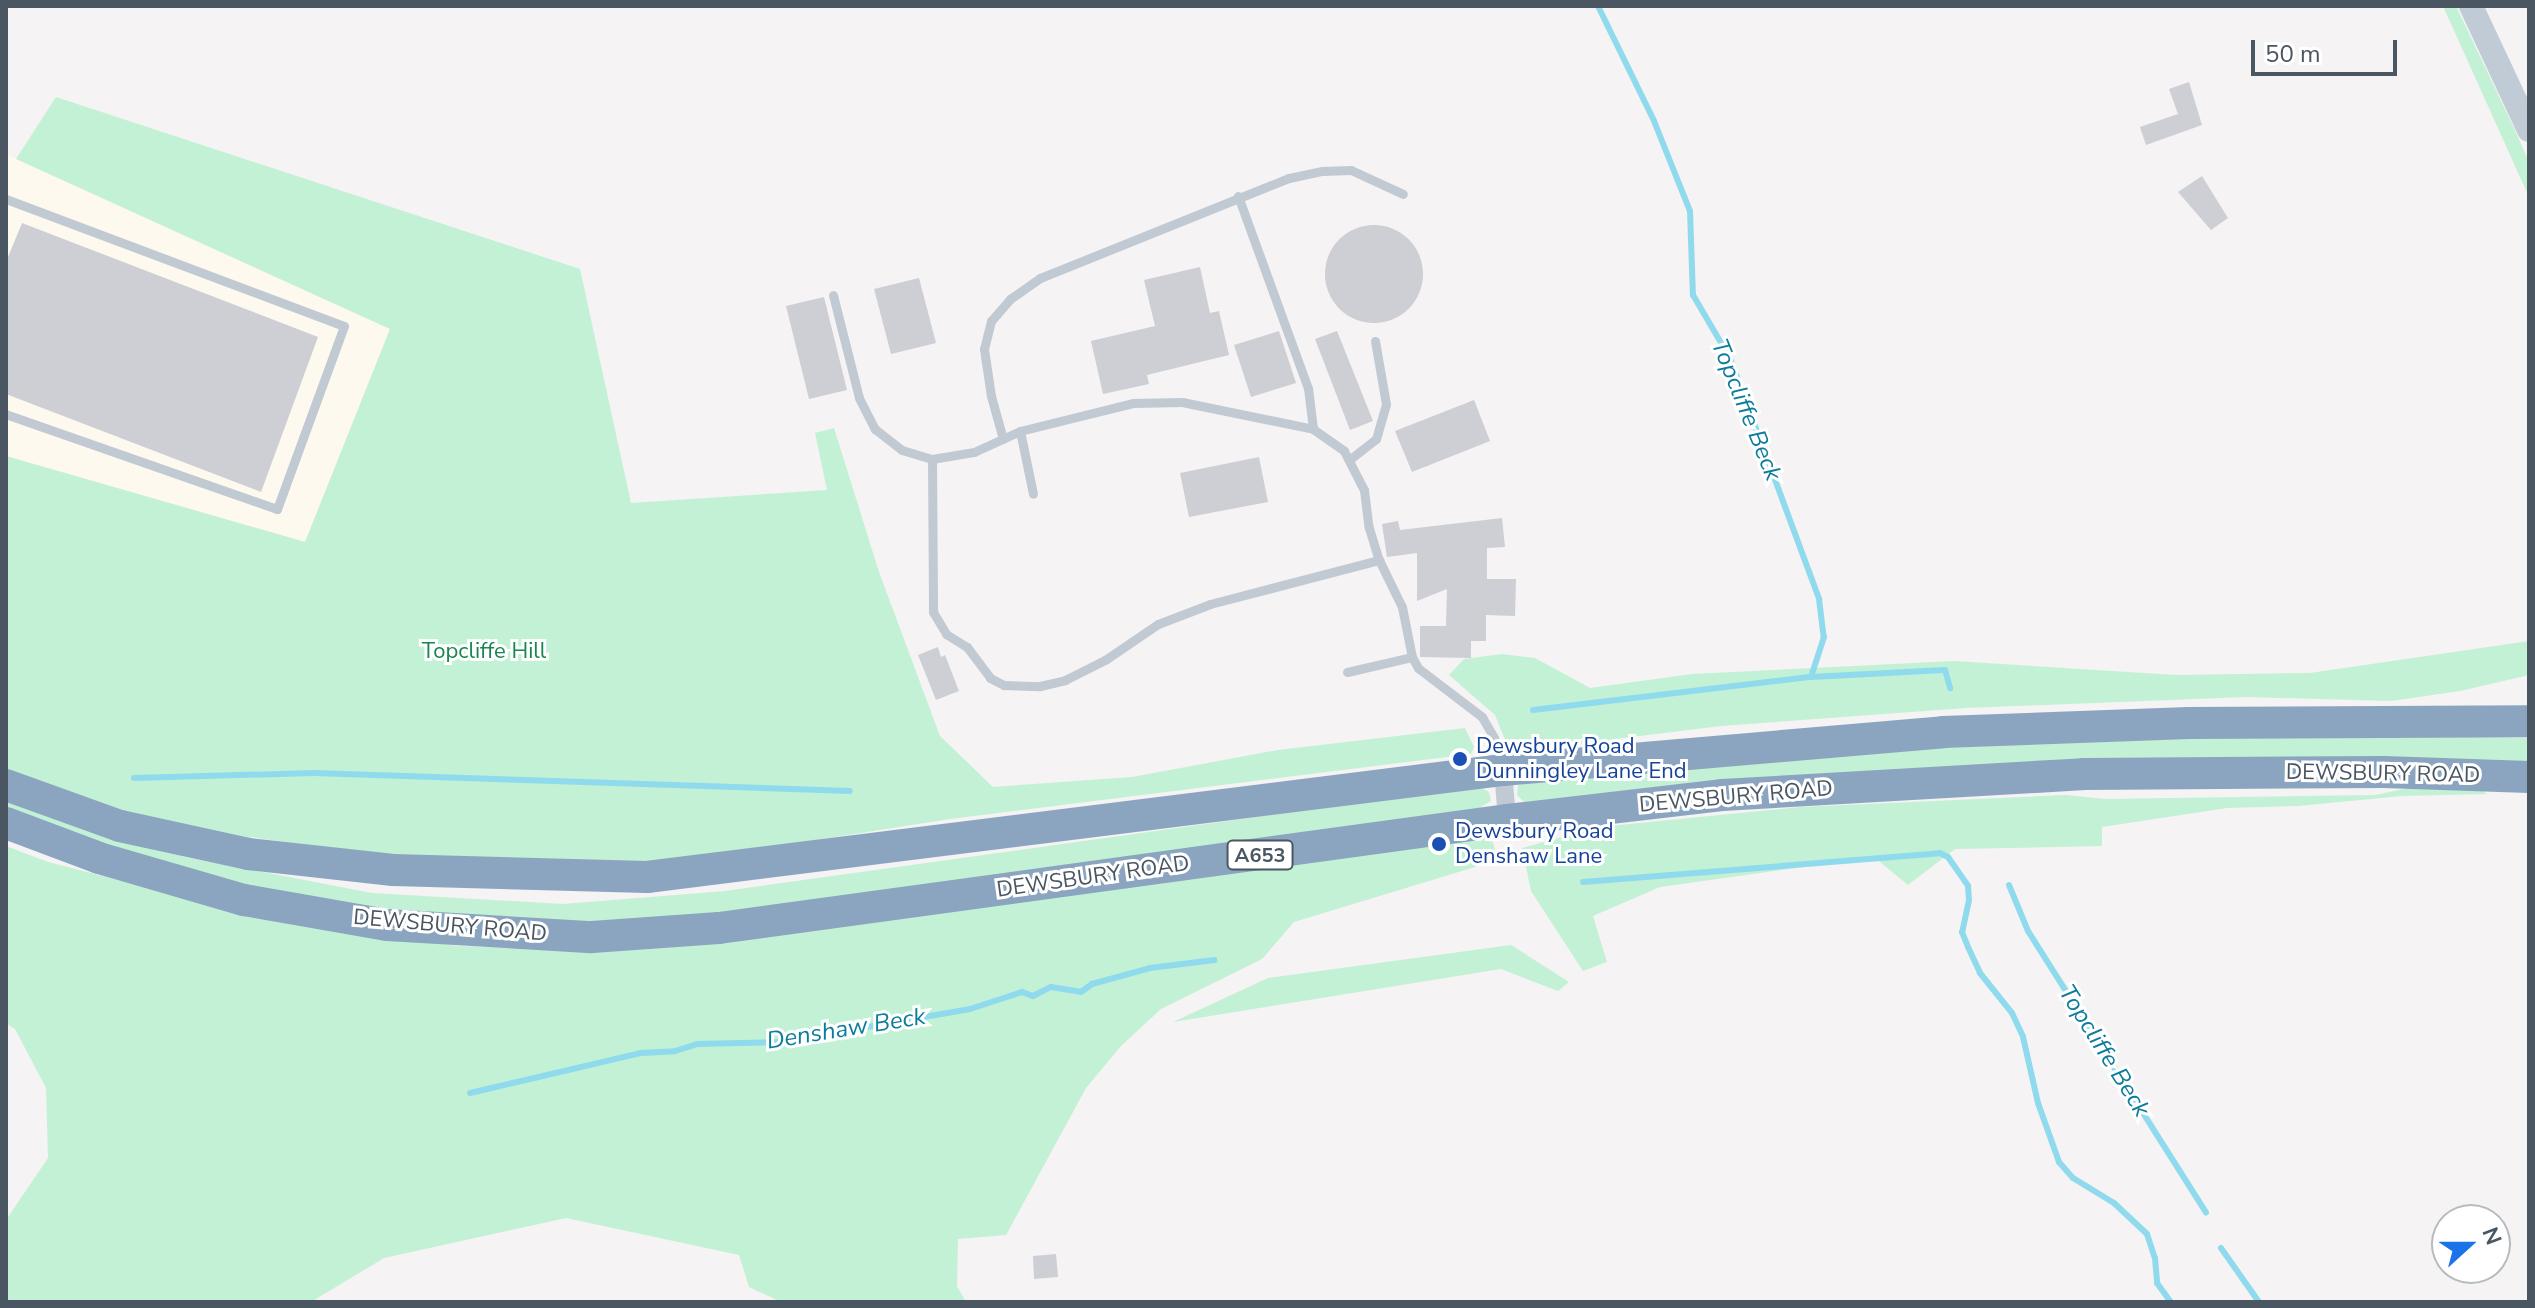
<!DOCTYPE html>
<style>
body{margin:0}
#map{position:relative;width:2535px;height:1308px;overflow:hidden;background:#f5f3f3;font-family:"Nunito Sans",sans-serif}
div>[style]{position:absolute}
.commercial>*{inset:0;background:#fdf9ef}
.green>*{inset:0;background:#c3f1d5}
.stream>*{height:6px;margin:-3px;padding:0 3px;transform-origin:3px;border-radius:3px;background:#90daee}
.building>*{inset:0;background:#cdcfd5}
.round{border-radius:50%}
.lane>*{height:9px;margin:-4.5px;padding:0 4.5px;transform-origin:4.5px;border-radius:4.5px;background:#c1cad2}
.street>*{height:18px;margin:-9px;padding:0 9px;transform-origin:9px;border-radius:9px;background:#c1cad2}
.secondary>*{height:24px;margin:-12px;padding:0 12px;transform-origin:12px;border-radius:12px;background:#c1cbd6}
.highway>*{height:32px;margin:-16px;padding:0 16px;transform-origin:16px;border-radius:16px;background:#8ba5c1}
.dots>*{width:22px;height:22px;translate:-50% -50%;box-sizing:border-box;border:4px solid #fff;border-radius:50%}
span{translate:-50% -50%;white-space:nowrap;text-align:center;line-height:1.15;-webkit-text-stroke:6px #fff;paint-order:stroke}
.shield-label span{padding:2px 6px;background:#fff;border:2px solid;border-radius:6px;-webkit-text-stroke-width:0}
.shield-label{font-size:20px;color:#4a5661;font-weight:700}
.park-label{font-size:22px;color:#17864f}
.transit-label{font-size:22px;color:#164399}
.left{translate:0 -50%;text-align:left}
.street-label{font-size:22px;color:#4a5661}
.water-label{font-size:24px;color:#0c7c9b;font-style:italic}
.frame{position:absolute;inset:0;border:8px solid #4a5661;pointer-events:none}
.north{position:absolute;left:2431px;top:1204px;width:80px;height:80px;box-sizing:border-box;background:#fff;border:2px solid #b7bbc0;border-radius:50%;rotate:69deg;font-size:22px;font-weight:700;line-height:32px;text-align:center;color:#4a5661}
.north::after{content:'';display:block;margin:auto;width:28px;height:36px;background:#1a73e8;clip-path:polygon(50% 0,100% 100%,50% 72%,0 100%)}
.scale{position:absolute;left:2251px;top:40px;width:146px;height:36px;box-sizing:border-box;border:4px solid #4a5661;border-top:0;padding-left:10px;font-size:24px;line-height:28px;white-space:nowrap;color:#4a5661;-webkit-text-stroke:6px #fff;paint-order:stroke}
</style>
<div id="map">
<div class="commercial">
<div style="clip-path:polygon(6px 154px,390px 329px,306px 542px,6px 456px)"></div>
</div>
<div class="green">
<div style="clip-path:polygon(2443px 6px,2456px 6px,2514px 128px,2529px 162px,2529px 197px)"></div>
<div style="clip-path:polygon(56px 97px,580px 269px,631px 503px,827px 490px,815px 433px,834px 428px,879px 572px,940px 736px,993px 787px,1132px 777px,1278px 750px,1465px 728px,1474px 747px,1471px 754px,950px 819px,714px 856px,597px 865px,385px 857px,251px 837px,248px 854px,6px 785px,6px 456px,305px 542px,390px 329px,16px 159px)"></div>
<div style="clip-path:polygon(2529px 641px,2529px 675px,2460px 691px,2391px 701px,2246px 697px,1966px 708px,1721px 726px,1510px 752px,1495px 715px,1449px 675px,1464px 659px,1502px 654px,1535px 658px,1590px 688px,1692px 674px,1954px 661px,2176px 675px,2310px 673px)"></div>
<div style="clip-path:polygon(2306px 734px,2529px 738px,2529px 762px,1527px 805px,1517px 795px,1518px 785px,1542px 778px,2076px 737px)"></div>
<div style="clip-path:polygon(2474px 785px,2487px 794px,2402px 796px,2298px 806px,2227px 808px,2102px 827px,2102px 846px,1955px 849px,1908px 885px,1874px 857px,1660px 887px,1593px 916px,1607px 962px,1583px 971px,1531px 891px,1522px 848px,1599px 827px,1800px 807px,2065px 795px,2105px 799px,2375px 795px,2418px 786px)"></div>
<div style="clip-path:polygon(1478px 786px,1489px 792px,1491px 801px,1474px 811px,705px 919px,557px 926px,364px 909px,179px 871px,6px 811px,6px 797px,185px 857px,372px 893px,563px 904px,725px 891px)"></div>
<div style="clip-path:polygon(1468px 837px,1493px 842px,1495px 851px,1475px 867px,1294px 922px,1262px 959px,1161px 1009px,1121px 1046px,1086px 1088px,1006px 1235px,958px 1239px,957px 1286px,966px 1302px,781px 1302px,749px 1287px,739px 1255px,566px 1218px,384px 1258px,311px 1302px,6px 1302px,6px 1220px,48px 1158px,46px 1088px,15px 1029px,6px 1023px,6px 846px,48px 862px,197px 900px,328px 928px,457px 946px,586px 949px)"></div>
<div style="clip-path:polygon(1511px 945px,1569px 982px,1558px 991px,1501px 969px,1173px 1022px,1268px 978px)"></div>
</div>
<div class="stream">
<div style="left:1598px;top:6px;width:128px;rotate:64deg"></div>
<div style="left:1654px;top:121px;width:97px;rotate:68.2deg"></div>
<div style="left:1690px;top:211px;width:84px;rotate:88deg"></div>
<div style="left:1693px;top:295px;width:73px;rotate:59.6deg"></div>
<div style="left:1730px;top:358px;width:257px;rotate:69.7deg"></div>
<div style="left:1819px;top:599px;width:38px;rotate:83deg"></div>
<div style="left:1824px;top:637px;width:42px;rotate:108deg"></div>
<div style="left:1811px;top:677px;width:134px;rotate:-3deg"></div>
<div style="left:1945px;top:670px;width:19px;rotate:74deg"></div>
<div style="left:1533px;top:710px;width:280px;rotate:-6.8deg"></div>
<div style="left:134px;top:778px;width:180px;rotate:-1.6deg"></div>
<div style="left:314px;top:773px;width:536px;rotate:1.92deg"></div>
<div style="left:1583px;top:882px;width:358px;rotate:-4.6deg"></div>
<div style="left:1940px;top:853px;width:9px;rotate:27deg"></div>
<div style="left:1948px;top:857px;width:35px;rotate:55deg"></div>
<div style="left:1968px;top:886px;width:14px;rotate:86deg"></div>
<div style="left:1969px;top:900px;width:33px;rotate:102deg"></div>
<div style="left:1962px;top:932px;width:16px;rotate:68deg"></div>
<div style="left:1968px;top:947px;width:29px;rotate:65deg"></div>
<div style="left:1980px;top:973px;width:51px;rotate:51.3deg"></div>
<div style="left:2012px;top:1013px;width:26px;rotate:65deg"></div>
<div style="left:2023px;top:1037px;width:68px;rotate:77.2deg"></div>
<div style="left:2038px;top:1103px;width:63px;rotate:70.4deg"></div>
<div style="left:2059px;top:1162px;width:21px;rotate:49deg"></div>
<div style="left:2073px;top:1178px;width:48px;rotate:31.4deg"></div>
<div style="left:2114px;top:1203px;width:45px;rotate:43.2deg"></div>
<div style="left:2147px;top:1234px;width:25px;rotate:72deg"></div>
<div style="left:2155px;top:1258px;width:25px;rotate:85deg"></div>
<div style="left:2157px;top:1283px;width:24px;rotate:54deg"></div>
<div style="left:2009px;top:885px;width:50px;rotate:67.6deg"></div>
<div style="left:2028px;top:931px;width:333px;rotate:57.7deg"></div>
<div style="left:470px;top:1093px;width:176px;rotate:-13.2deg"></div>
<div style="left:641px;top:1053px;width:34px;rotate:-3deg"></div>
<div style="left:675px;top:1051px;width:24px;rotate:-17deg"></div>
<div style="left:698px;top:1044px;width:83px;rotate:-1.4deg"></div>
<div style="left:781px;top:1042px;width:192px;rotate:-9.9deg"></div>
<div style="left:970px;top:1009px;width:55px;rotate:-18.1deg"></div>
<div style="left:1022px;top:992px;width:12px;rotate:20deg"></div>
<div style="left:1033px;top:996px;width:20px;rotate:-27deg"></div>
<div style="left:1051px;top:987px;width:30px;rotate:9deg"></div>
<div style="left:1081px;top:992px;width:14px;rotate:-36deg"></div>
<div style="left:1092px;top:984px;width:60px;rotate:-15.4deg"></div>
<div style="left:1150px;top:968px;width:65px;rotate:-7deg"></div>
<div style="left:2221px;top:1248px;width:66px;rotate:54.9deg"></div>
</div>
<div class="building">
<div style="clip-path:polygon(2189px 82px,2202px 125px,2146px 145px,2140px 127px,2178px 114px,2169px 89px)"></div>
<div style="clip-path:polygon(2202px 176px,2228px 218px,2211px 230px,2178px 192px)"></div>
<div style="clip-path:polygon(22px 223px,318px 337px,261px 492px,6px 394px,6px 262px)"></div>
<div class="round" style="left:1325px;top:225px;width:98px;height:98px"></div>
<div style="clip-path:polygon(1200px 267px,1210px 313px,1219px 311px,1229px 355px,1147px 375px,1149px 384px,1103px 394px,1091px 341px,1155px 326px,1144px 280px)"></div>
<div style="clip-path:polygon(919px 278px,936px 343px,891px 354px,874px 289px)"></div>
<div style="clip-path:polygon(824px 297px,847px 390px,809px 399px,786px 306px)"></div>
<div style="clip-path:polygon(1279px 331px,1296px 383px,1251px 397px,1234px 345px)"></div>
<div style="clip-path:polygon(1337px 331px,1373px 421px,1350px 430px,1315px 339px)"></div>
<div style="clip-path:polygon(1474px 400px,1490px 441px,1412px 472px,1395px 431px)"></div>
<div style="clip-path:polygon(1259px 457px,1268px 502px,1189px 517px,1180px 473px)"></div>
<div style="clip-path:polygon(1502px 518px,1505px 547px,1487px 548px,1487px 579px,1516px 579px,1515px 616px,1486px 615px,1486px 641px,1471px 641px,1471px 658px,1420px 657px,1420px 626px,1446px 626px,1447px 589px,1417px 601px,1417px 553px,1387px 557px,1382px 524px,1398px 521px,1400px 530px)"></div>
<div style="clip-path:polygon(938px 647px,941px 657px,945px 655px,959px 691px,936px 700px,918px 655px)"></div>
<div style="clip-path:polygon(1056px 1254px,1058px 1277px,1034px 1279px,1033px 1256px)"></div>
</div>
<div class="lane">
<div style="left:1238px;top:196px;width:204px;rotate:70deg"></div>
<div style="left:1308px;top:388px;width:41px;rotate:83deg"></div>
<div style="left:6px;top:199px;width:361px;rotate:20.6deg"></div>
<div style="left:344px;top:326px;width:195px;rotate:110.1deg"></div>
<div style="left:277px;top:509px;width:287px;rotate:-160.7deg"></div>
<div style="left:833px;top:295px;width:106px;rotate:75.8deg"></div>
<div style="left:859px;top:398px;width:35px;rotate:63deg"></div>
<div style="left:875px;top:429px;width:34px;rotate:38deg"></div>
<div style="left:902px;top:450px;width:31px;rotate:17deg"></div>
<div style="left:932px;top:459px;width:43px;rotate:-9.5deg"></div>
<div style="left:974px;top:452px;width:51px;rotate:-24.5deg"></div>
<div style="left:1020px;top:431px;width:116px;rotate:-13.9deg"></div>
<div style="left:1133px;top:403px;width:49px;rotate:-1.2deg"></div>
<div style="left:1182px;top:402px;width:134px;rotate:11.6deg"></div>
<div style="left:1313px;top:429px;width:38px;rotate:35deg"></div>
<div style="left:1344px;top:451px;width:44px;rotate:62.9deg"></div>
<div style="left:1364px;top:490px;width:38px;rotate:83deg"></div>
<div style="left:1369px;top:528px;width:34px;rotate:73deg"></div>
<div style="left:1379px;top:560px;width:52px;rotate:63.9deg"></div>
<div style="left:1402px;top:607px;width:51px;rotate:78.7deg"></div>
<div style="left:1412px;top:657px;width:13px;rotate:61deg"></div>
<div style="left:1418px;top:668px;width:81px;rotate:37.4deg"></div>
<div style="left:1482px;top:717px;width:24px;rotate:60deg"></div>
<div style="left:1494px;top:738px;width:29px;rotate:74deg"></div>
<div style="left:1020px;top:431px;width:64px;rotate:78.3deg"></div>
<div style="left:1003px;top:439px;width:45px;rotate:-105.6deg"></div>
<div style="left:991px;top:396px;width:48px;rotate:-98.5deg"></div>
<div style="left:984px;top:349px;width:29px;rotate:-76deg"></div>
<div style="left:991px;top:321px;width:29px;rotate:-49deg"></div>
<div style="left:1010px;top:299px;width:37px;rotate:-35deg"></div>
<div style="left:1040px;top:278px;width:268px;rotate:-21.9deg"></div>
<div style="left:1289px;top:178px;width:34px;rotate:-12deg"></div>
<div style="left:1322px;top:171px;width:29px;rotate:-2deg"></div>
<div style="left:1351px;top:170px;width:57px;rotate:24.8deg"></div>
<div style="left:932px;top:459px;width:153px;rotate:89.6deg"></div>
<div style="left:933px;top:612px;width:26px;rotate:59deg"></div>
<div style="left:946px;top:634px;width:25px;rotate:32deg"></div>
<div style="left:967px;top:647px;width:39px;rotate:53deg"></div>
<div style="left:990px;top:678px;width:16px;rotate:27deg"></div>
<div style="left:1004px;top:685px;width:36px;rotate:2deg"></div>
<div style="left:1040px;top:686px;width:26px;rotate:-13deg"></div>
<div style="left:1065px;top:680px;width:45px;rotate:-26.6deg"></div>
<div style="left:1105px;top:660px;width:64px;rotate:-34.2deg"></div>
<div style="left:1158px;top:624px;width:56px;rotate:-21deg"></div>
<div style="left:1210px;top:604px;width:175px;rotate:-14.6deg"></div>
<div style="left:1349px;top:460px;width:34px;rotate:-38deg"></div>
<div style="left:1376px;top:439px;width:36px;rotate:-74deg"></div>
<div style="left:1386px;top:404px;width:64px;rotate:-99.9deg"></div>
<div style="left:1347px;top:672px;width:67px;rotate:-13deg"></div>
</div>
<div class="street">
<div style="left:1503px;top:770px;width:50px;rotate:85.4deg"></div>
</div>
<div class="secondary">
<div style="left:2471px;top:6px;width:137px;rotate:64.9deg"></div>
</div>
<div class="highway">
<div style="left:6px;top:785px;width:121px;rotate:19.8deg"></div>
<div style="left:120px;top:826px;width:131px;rotate:12.3deg"></div>
<div style="left:248px;top:854px;width:146px;rotate:6.3deg"></div>
<div style="left:393px;top:870px;width:254px;rotate:1.6deg"></div>
<div style="left:647px;top:877px;width:863px;rotate:-7.13deg"></div>
<div style="left:1503px;top:770px;width:442px;rotate:-4.9deg"></div>
<div style="left:1943px;top:732px;width:246px;rotate:-2.1deg"></div>
<div style="left:2189px;top:723px;width:340px;rotate:-0.3deg"></div>
<div style="left:6px;top:823px;width:99px;rotate:20.6deg"></div>
<div style="left:99px;top:858px;width:151px;rotate:16.2deg"></div>
<div style="left:244px;top:900px;width:145px;rotate:9.9deg"></div>
<div style="left:387px;top:925px;width:205px;rotate:3.4deg"></div>
<div style="left:592px;top:937px;width:127px;rotate:-4.1deg"></div>
<div style="left:719px;top:928px;width:795px;rotate:-7.8deg"></div>
<div style="left:1507px;top:820px;width:216px;rotate:-6.6deg"></div>
<div style="left:1722px;top:795px;width:363px;rotate:-3.3deg"></div>
<div style="left:2084px;top:774px;width:300px;rotate:-0.4deg"></div>
<div style="left:2384px;top:772px;width:145px;rotate:2deg"></div>
</div>
<div class="dots">
<div style="left:1460px;top:759px;background:#1a4fb4"></div>
<div style="left:1439px;top:844px;background:#1a4fb4"></div>
</div>
<div class="shield-label">
<span style="left:1260px;top:855px">A653</span>
</div>
<div class="park-label">
<span style="left:484px;top:652px">Topcliffe Hill</span>
</div>
<div class="transit-label">
<span class="left" style="left:1476px;top:759px">Dewsbury Road<br>Dunningley Lane End</span>
<span class="left" style="left:1455px;top:844px">Dewsbury Road<br>Denshaw Lane</span>
</div>
<div class="street-label">
<span style="left:2383px;top:774px;rotate:1deg">DEWSBURY ROAD</span>
<span style="left:1736px;top:797px;rotate:-5deg">DEWSBURY ROAD</span>
<span style="left:1093px;top:877px;rotate:-8deg">DEWSBURY ROAD</span>
<span style="left:450px;top:926px;rotate:5deg">DEWSBURY ROAD</span>
</div>
<div class="water-label">
<span style="left:1746px;top:410px;rotate:68deg">Topcliffe Beck</span>
<span style="left:846px;top:1029px;rotate:-9deg">Denshaw Beck</span>
<span style="left:2104px;top:1051px;rotate:58deg">Topcliffe Beck</span>
</div>
<div class="frame"></div>
<div class="north">N</div>
<div class="scale">50 m</div>
</div>
